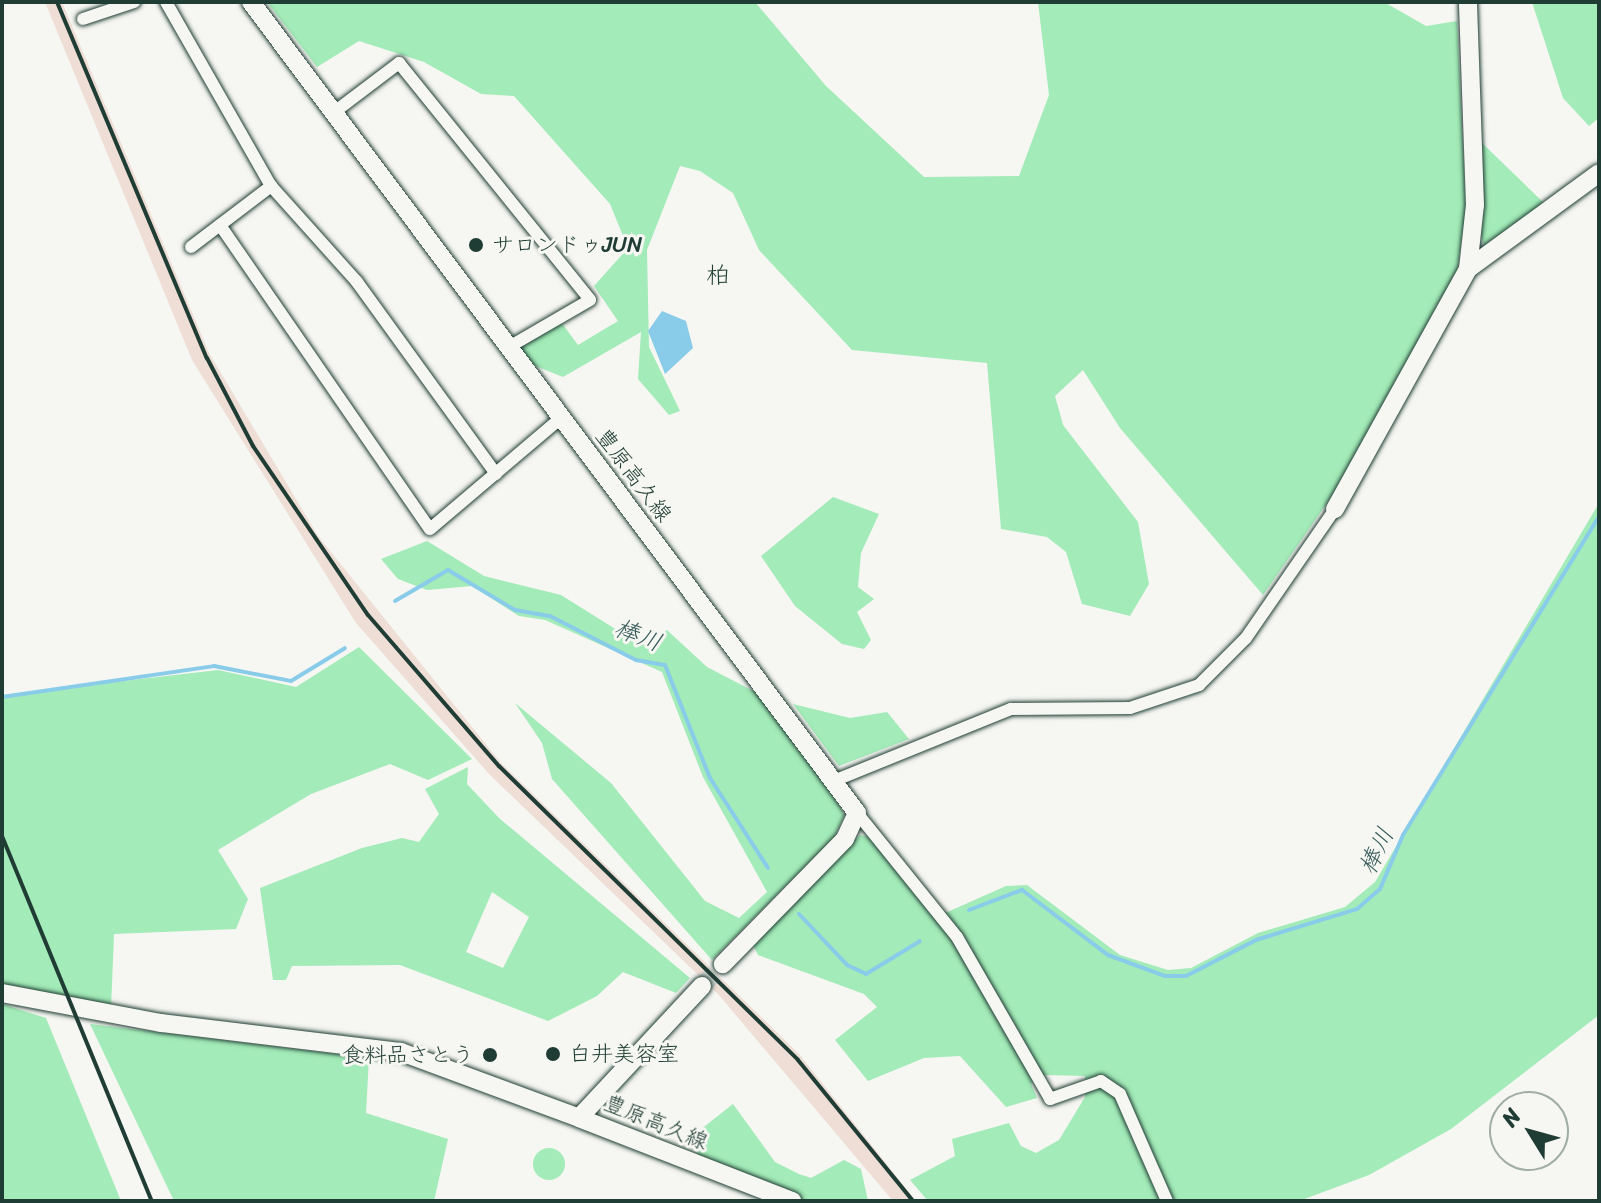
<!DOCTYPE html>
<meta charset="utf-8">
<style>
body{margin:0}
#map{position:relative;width:1601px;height:1203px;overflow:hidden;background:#f6f6f2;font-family:Sriracha,"Klee One",sans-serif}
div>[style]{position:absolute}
.built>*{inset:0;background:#eeded6}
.green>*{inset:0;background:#a3ebb8}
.round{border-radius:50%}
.water>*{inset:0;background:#89ccea}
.stream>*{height:4px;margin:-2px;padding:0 2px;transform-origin:2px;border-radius:2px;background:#89ccea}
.secondary-tunnel>*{height:18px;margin-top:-9px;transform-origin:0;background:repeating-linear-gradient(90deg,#cbd1cc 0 18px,transparent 0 27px)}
.roads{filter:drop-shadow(0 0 2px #1f3d34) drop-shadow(0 0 2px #1f3d34)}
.street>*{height:12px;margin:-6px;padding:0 6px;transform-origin:6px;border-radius:6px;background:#f6f6f2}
.secondary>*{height:18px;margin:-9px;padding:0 9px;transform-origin:9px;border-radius:9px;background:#f6f6f2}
.rail>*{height:4px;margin:-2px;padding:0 2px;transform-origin:2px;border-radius:2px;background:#1f3d34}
.dots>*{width:22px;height:22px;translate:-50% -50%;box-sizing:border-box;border:4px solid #f6f6f2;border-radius:50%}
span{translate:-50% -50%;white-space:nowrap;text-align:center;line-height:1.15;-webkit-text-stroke:6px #f6f6f2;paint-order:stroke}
.poi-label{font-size:22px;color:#1f3d34}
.left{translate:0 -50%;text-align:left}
.right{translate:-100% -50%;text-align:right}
.street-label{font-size:22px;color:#1f3d34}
.neighbourhood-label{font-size:24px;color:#1f3d34}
.water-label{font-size:24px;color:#345a58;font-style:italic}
.frame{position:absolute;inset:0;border:4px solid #1f3d34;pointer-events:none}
.north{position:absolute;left:1489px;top:1091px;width:80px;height:80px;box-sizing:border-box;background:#f6f6f2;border:2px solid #a0aca6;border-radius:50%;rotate:307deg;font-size:22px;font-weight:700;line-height:32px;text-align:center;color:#1f3d34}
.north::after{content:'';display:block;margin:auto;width:28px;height:36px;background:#1f3d34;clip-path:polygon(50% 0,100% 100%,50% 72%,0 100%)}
</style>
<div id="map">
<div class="built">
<div style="clip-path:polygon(45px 2px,62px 2px,209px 353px,318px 536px,501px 763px,799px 1054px,916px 1201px,893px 1201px,718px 994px,490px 775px,356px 623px,192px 360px)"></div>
</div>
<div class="green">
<div style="clip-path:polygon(267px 2px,755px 2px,826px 86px,924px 177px,1019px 176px,1049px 95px,1038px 2px,1384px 2px,1426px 26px,1457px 21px,1466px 212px,1457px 272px,1350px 470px,1263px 595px,1120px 428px,1083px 370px,1055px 396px,1063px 425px,1138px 522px,1149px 584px,1130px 616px,1082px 604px,1066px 552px,1047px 537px,1001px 529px,987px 363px,852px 350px,759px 250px,733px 193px,700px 171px,680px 166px,647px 250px,649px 347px,680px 411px,669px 415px,638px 379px,641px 332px,563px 377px,533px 365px,519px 349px,561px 322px,578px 345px,618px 321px,594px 286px,628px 248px,610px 204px,514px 96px,481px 94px,424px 62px,359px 41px,317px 67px)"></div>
<div style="clip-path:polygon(1532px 2px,1599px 2px,1599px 118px,1589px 126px,1563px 98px)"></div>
<div style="clip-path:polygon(1481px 142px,1546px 205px,1484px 245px,1481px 236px)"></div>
<div style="clip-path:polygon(833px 497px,879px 514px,861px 553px,858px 587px,874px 599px,857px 612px,871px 640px,864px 649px,842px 644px,795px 606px,761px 556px)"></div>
<div style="clip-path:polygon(1599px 503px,1599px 1015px,1451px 1129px,1369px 1175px,1299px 1201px,928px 1201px,910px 1180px,955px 1156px,952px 1139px,1009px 1123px,1021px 1146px,1036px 1153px,1059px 1140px,1085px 1097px,1085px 1076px,1041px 1075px,1031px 1084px,1037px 1098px,1006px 1107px,960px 1056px,924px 1058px,868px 1081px,835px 1040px,877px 1007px,864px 994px,758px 955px,752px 943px,860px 835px,873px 838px,934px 918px,1006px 886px,1027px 885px,1120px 955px,1168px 970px,1191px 968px,1258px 933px,1345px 907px,1375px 882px)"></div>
<div style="clip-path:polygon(427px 541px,484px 576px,561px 595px,641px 645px,667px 630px,707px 667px,763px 696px,838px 801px,844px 816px,834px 837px,712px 960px,552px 779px,542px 743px,515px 703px,611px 783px,705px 901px,739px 918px,767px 892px,703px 777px,662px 672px,545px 620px,519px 616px,472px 586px,427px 590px,398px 579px,381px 559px)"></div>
<div style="clip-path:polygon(359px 647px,472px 759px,428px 780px,390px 764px,311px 794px,218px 850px,248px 899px,236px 929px,114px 934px,111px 1009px,2px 1002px,2px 695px,218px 670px,296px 687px)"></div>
<div style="clip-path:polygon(793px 704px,850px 718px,887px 712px,909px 739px,839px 766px)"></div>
<div style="clip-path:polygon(evenodd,468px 767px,467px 784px,499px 818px,690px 978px,676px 993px,623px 972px,597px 996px,548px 1021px,400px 965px,292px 966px,286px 980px,273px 980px,260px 888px,362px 848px,402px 838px,419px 842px,439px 814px,425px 789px,468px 767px,492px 892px,529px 917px,503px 968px,466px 952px,492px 892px)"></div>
<div style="clip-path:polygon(2px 1004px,46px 1018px,121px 1201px,2px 1201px)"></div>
<div style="clip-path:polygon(90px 1024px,369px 1058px,366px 1113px,448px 1139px,434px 1201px,174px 1201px)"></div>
<div style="clip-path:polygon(733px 1104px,775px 1162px,799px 1174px,811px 1178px,844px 1160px,861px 1169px,868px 1201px,802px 1201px,698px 1159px,695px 1134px)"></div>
<div class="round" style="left:533px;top:1148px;width:32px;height:32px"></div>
</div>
<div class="water">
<div style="clip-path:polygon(662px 311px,686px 321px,693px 348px,665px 374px,648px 331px)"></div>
</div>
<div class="stream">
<div style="left:395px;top:601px;width:61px;rotate:-30.3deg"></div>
<div style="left:448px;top:570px;width:78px;rotate:30.8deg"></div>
<div style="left:515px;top:610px;width:36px;rotate:10deg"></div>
<div style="left:550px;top:616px;width:97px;rotate:27.1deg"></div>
<div style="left:636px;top:660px;width:29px;rotate:10deg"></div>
<div style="left:665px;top:665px;width:122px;rotate:68.3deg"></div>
<div style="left:710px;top:778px;width:107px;rotate:57.2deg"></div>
<div style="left:2px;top:697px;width:214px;rotate:-8.3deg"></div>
<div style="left:214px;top:666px;width:78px;rotate:11deg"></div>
<div style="left:291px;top:681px;width:63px;rotate:-31.4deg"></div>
<div style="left:969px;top:910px;width:57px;rotate:-20.7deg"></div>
<div style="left:1022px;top:890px;width:108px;rotate:37.1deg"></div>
<div style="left:1108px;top:955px;width:61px;rotate:20.2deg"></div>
<div style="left:1165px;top:976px;width:21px"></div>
<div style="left:1186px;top:976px;width:79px;rotate:-27.2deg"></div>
<div style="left:1256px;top:940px;width:106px;rotate:-17.1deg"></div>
<div style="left:1357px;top:909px;width:30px;rotate:-41deg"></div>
<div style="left:1380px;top:889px;width:59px;rotate:-66.9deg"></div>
<div style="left:1403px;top:835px;width:374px;rotate:-58.4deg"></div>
<div style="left:799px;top:914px;width:70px;rotate:46.7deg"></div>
<div style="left:847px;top:965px;width:21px;rotate:25deg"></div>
<div style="left:866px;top:974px;width:63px;rotate:-31.4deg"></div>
</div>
<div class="secondary-tunnel">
<div style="left:702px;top:986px;width:30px;rotate:-46deg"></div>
</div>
<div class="roads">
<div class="street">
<div style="left:166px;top:2px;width:212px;rotate:60.3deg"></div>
<div style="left:271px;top:186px;width:129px;rotate:48.1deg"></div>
<div style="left:357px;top:282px;width:237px;rotate:54.1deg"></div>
<div style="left:83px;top:19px;width:54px;rotate:-18.4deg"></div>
<div style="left:333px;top:113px;width:83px;rotate:-37.1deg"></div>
<div style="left:399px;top:63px;width:304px;rotate:51.1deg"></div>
<div style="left:590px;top:300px;width:94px;rotate:149.9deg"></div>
<div style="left:220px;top:225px;width:369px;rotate:55.4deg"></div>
<div style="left:430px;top:529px;width:172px;rotate:-40.3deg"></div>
<div style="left:191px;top:247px;width:101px;rotate:-37.3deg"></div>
<div style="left:836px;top:780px;width:189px;rotate:-22.1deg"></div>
<div style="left:1011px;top:709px;width:119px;rotate:-0.5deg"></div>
<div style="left:1130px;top:708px;width:73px;rotate:-18.4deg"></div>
<div style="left:1199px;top:685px;width:66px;rotate:-45deg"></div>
<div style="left:1246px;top:638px;width:157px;rotate:-55.4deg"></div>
<div style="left:857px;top:813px;width:159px;rotate:51.1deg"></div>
<div style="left:957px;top:937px;width:187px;rotate:60.1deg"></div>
<div style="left:1050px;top:1099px;width:54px;rotate:-19.4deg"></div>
<div style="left:1101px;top:1081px;width:23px;rotate:34deg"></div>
<div style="left:1120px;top:1094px;width:117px;rotate:66.3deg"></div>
</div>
<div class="secondary">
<div style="left:251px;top:2px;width:1012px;rotate:53.23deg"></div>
<div style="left:857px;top:813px;width:29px;rotate:115deg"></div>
<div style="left:845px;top:839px;width:175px;rotate:134.3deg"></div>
<div style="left:1468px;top:269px;width:162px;rotate:-36.2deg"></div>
<div style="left:1335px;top:509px;width:274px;rotate:-61deg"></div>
<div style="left:1468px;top:269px;width:64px;rotate:-83.8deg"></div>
<div style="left:1475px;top:205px;width:203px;rotate:-92deg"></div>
<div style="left:702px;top:986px;width:180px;rotate:133deg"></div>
<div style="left:579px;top:1118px;width:229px;rotate:21.3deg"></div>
<div style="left:2px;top:993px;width:162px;rotate:10.7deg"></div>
<div style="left:161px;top:1023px;width:242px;rotate:6.9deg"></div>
<div style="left:401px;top:1052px;width:190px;rotate:20.3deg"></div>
</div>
</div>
<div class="rail">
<div style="left:57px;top:2px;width:386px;rotate:67.2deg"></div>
<div style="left:207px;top:358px;width:99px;rotate:62.4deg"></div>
<div style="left:253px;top:446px;width:204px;rotate:55.8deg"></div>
<div style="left:368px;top:615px;width:200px;rotate:49.1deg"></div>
<div style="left:499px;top:766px;width:419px;rotate:44.5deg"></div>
<div style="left:798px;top:1060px;width:182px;rotate:50.8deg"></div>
<div style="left:2px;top:836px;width:395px;rotate:67.7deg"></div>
</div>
<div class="dots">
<div style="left:476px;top:245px;background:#1f3d34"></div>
<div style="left:553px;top:1054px;background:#1f3d34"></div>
<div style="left:490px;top:1055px;background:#1f3d34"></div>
</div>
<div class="poi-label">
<span class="left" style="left:492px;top:245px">サロンドゥJUN</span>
<span class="left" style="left:569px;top:1054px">白井美容室</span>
<span class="right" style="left:474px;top:1055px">食料品さとう</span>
</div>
<div class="street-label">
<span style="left:634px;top:475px;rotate:53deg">豊原高久線</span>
<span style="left:656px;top:1122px;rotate:22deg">豊原高久線</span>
</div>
<div class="neighbourhood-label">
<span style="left:718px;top:276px">柏</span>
</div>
<div class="water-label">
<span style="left:638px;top:636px;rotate:21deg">棒川</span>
<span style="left:1377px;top:851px;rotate:-64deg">棒川</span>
</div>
<div class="frame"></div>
<div class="north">N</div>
</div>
